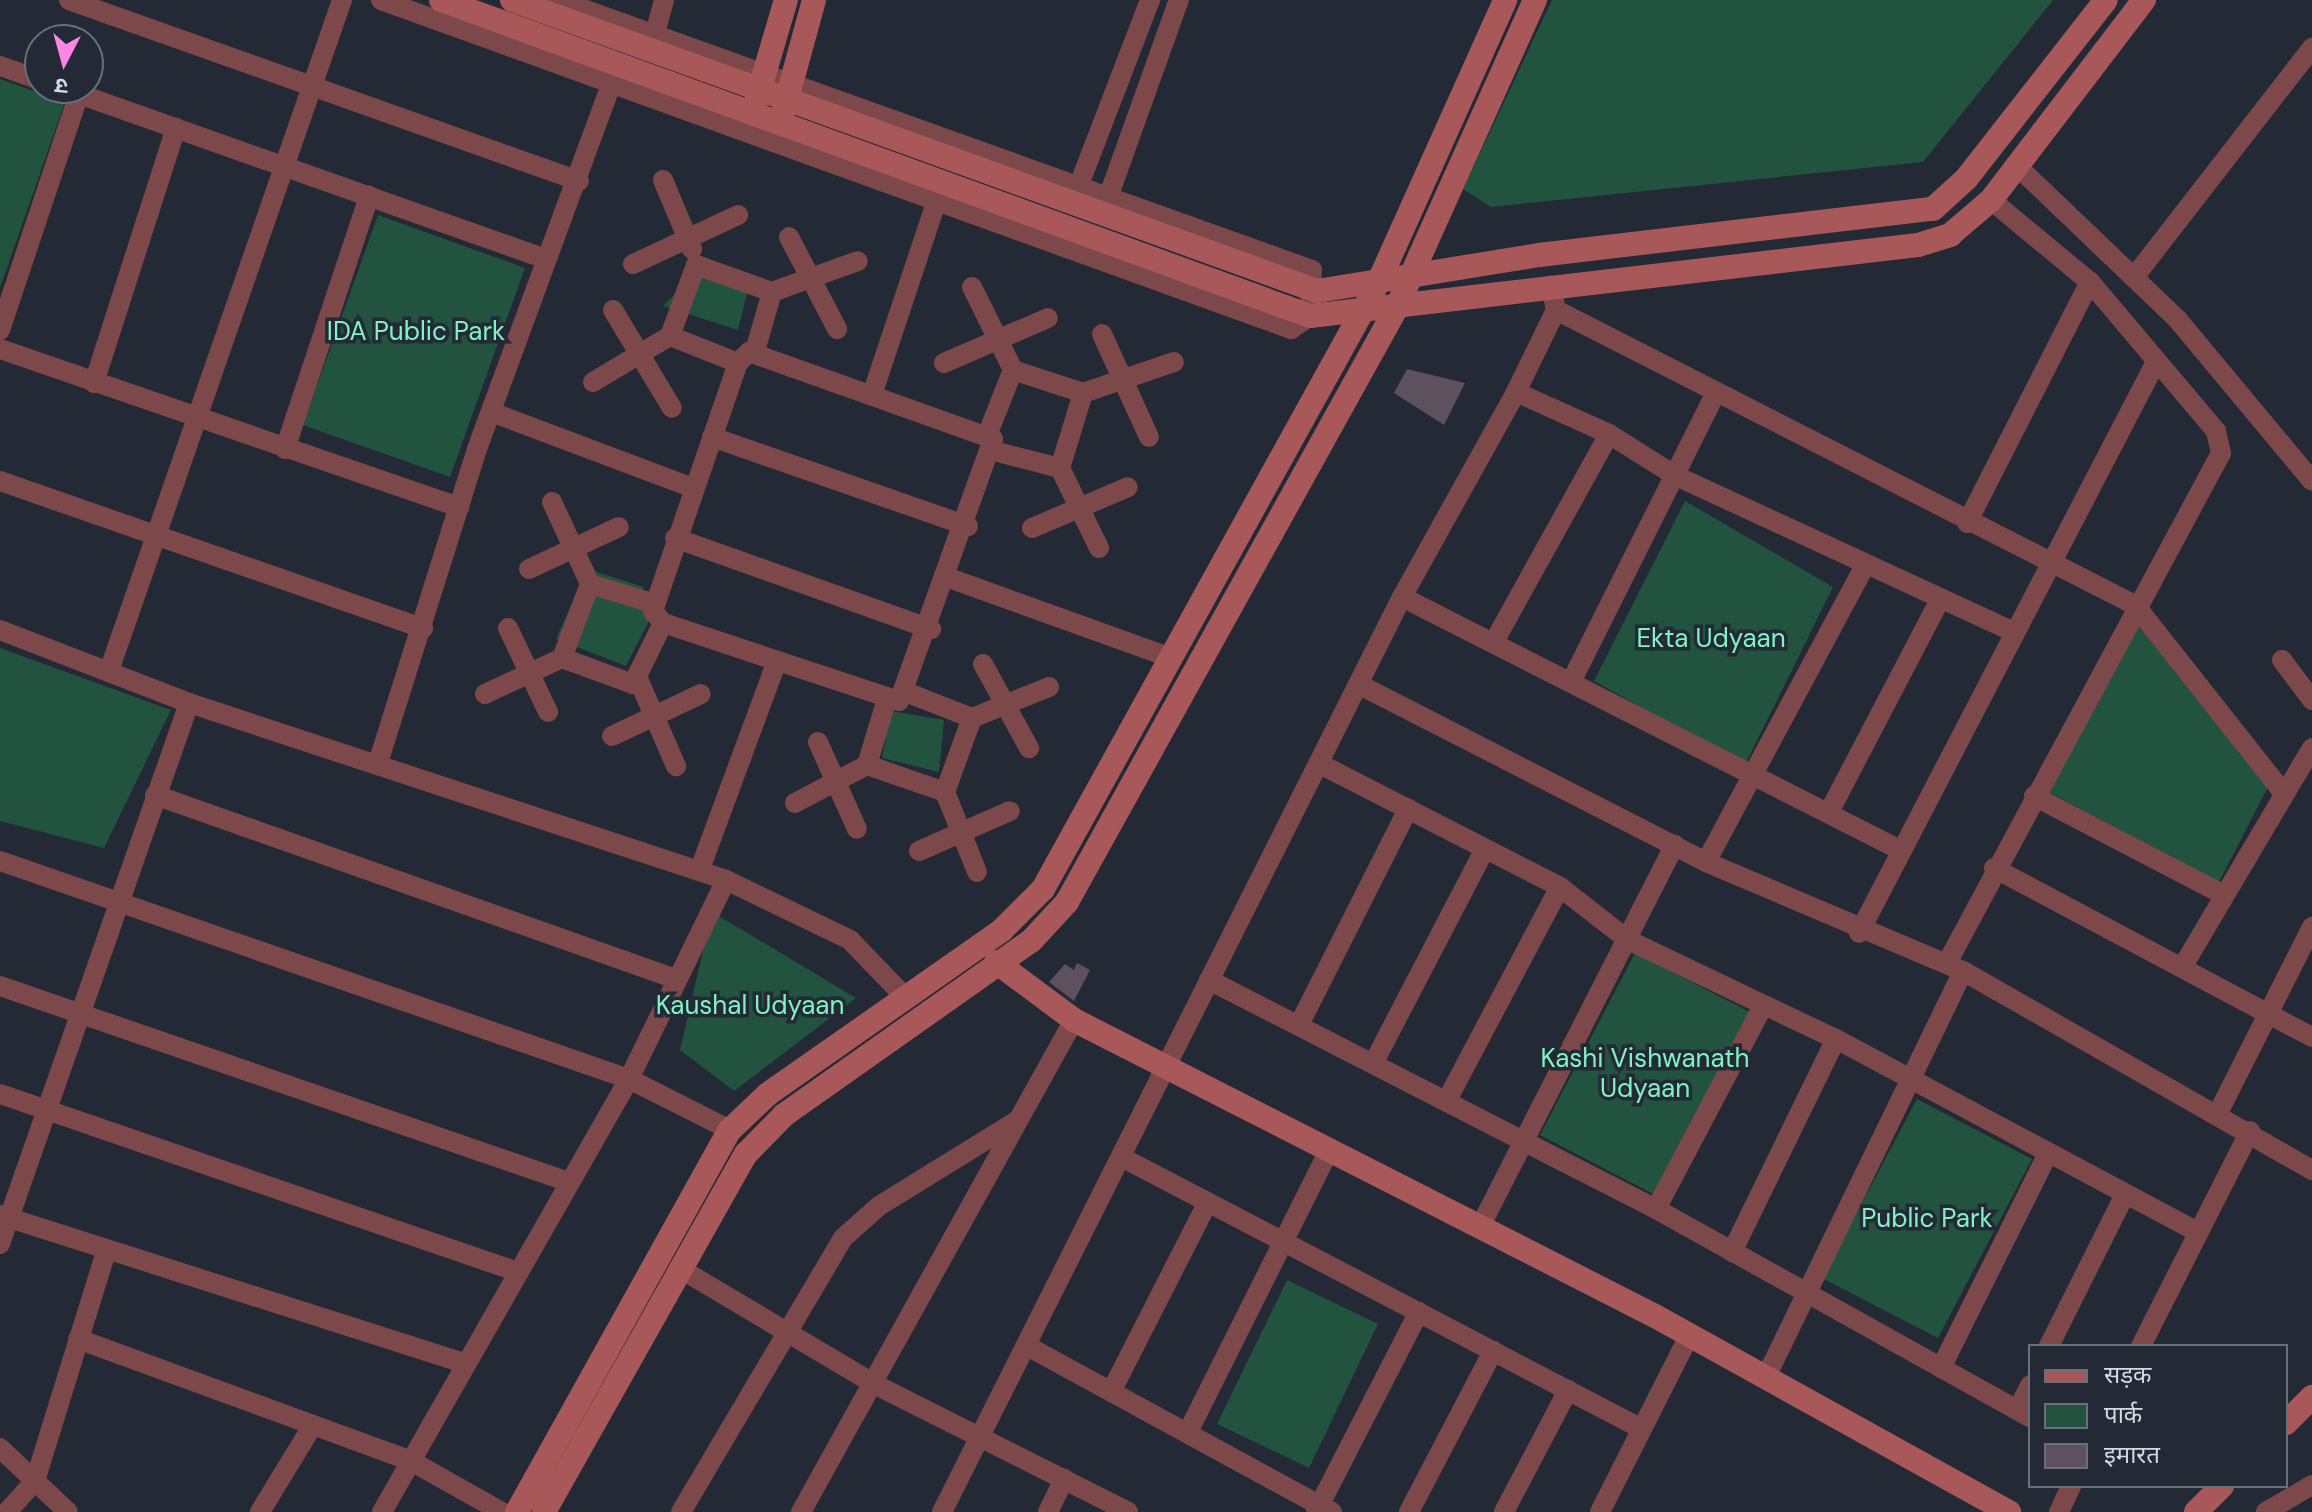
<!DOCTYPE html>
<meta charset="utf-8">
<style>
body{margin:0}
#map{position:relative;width:2312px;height:1512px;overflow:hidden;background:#232935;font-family:"DM Sans","Noto Sans Devanagari",sans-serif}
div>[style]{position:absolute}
.green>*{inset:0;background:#21533f}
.building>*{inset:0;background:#5c515d}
.street>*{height:20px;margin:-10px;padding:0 10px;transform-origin:10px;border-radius:10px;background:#7c4849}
.secondary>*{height:24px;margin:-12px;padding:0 12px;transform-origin:12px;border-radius:12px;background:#a95859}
span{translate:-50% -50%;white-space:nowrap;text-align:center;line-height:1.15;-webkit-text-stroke:7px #232935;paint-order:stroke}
.park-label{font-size:26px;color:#80f3c2}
.legend{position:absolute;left:2028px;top:1344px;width:260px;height:144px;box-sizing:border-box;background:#232935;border:2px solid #6a707a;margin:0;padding:10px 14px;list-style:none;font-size:24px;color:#d5dae2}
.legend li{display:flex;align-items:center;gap:16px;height:40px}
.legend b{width:40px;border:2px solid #6a707a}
.north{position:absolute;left:24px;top:24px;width:80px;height:80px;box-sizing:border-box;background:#232935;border:2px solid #6a707a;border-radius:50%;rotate:186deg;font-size:22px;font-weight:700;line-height:32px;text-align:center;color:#d5dae2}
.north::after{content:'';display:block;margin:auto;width:28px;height:36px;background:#fa87e6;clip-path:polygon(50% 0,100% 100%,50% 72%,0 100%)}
</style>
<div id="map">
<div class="green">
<div style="clip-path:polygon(1552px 0,2053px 0,1923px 162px,1491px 207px,1463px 189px)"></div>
<div style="clip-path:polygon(0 79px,65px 102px,0 288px)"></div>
<div style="clip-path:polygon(378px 215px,525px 268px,450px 477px,303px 425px)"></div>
<div style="clip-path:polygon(708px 260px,748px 289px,738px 330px,663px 306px)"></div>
<div style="clip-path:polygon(1685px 501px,1833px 587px,1745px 765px,1594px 681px)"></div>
<div style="clip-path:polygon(587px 569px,644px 587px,638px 605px,654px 611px,626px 666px,556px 639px)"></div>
<div style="clip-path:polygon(2134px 615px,2269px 785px,2219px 882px,2047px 791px)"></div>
<div style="clip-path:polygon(0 648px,171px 710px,104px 848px,0 821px)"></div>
<div style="clip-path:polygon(891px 711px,944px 720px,939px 772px,882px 758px)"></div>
<div style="clip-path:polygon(712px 912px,856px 998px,734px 1091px,680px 1050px)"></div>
<div style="clip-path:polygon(1635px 953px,1750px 1012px,1655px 1195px,1540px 1135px)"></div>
<div style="clip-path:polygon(1917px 1099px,2032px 1159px,1938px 1338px,1822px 1278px)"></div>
<div style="clip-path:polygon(1287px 1280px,1378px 1324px,1309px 1468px,1217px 1424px)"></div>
</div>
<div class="building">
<div style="clip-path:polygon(1407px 369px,1465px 383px,1444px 425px,1394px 393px)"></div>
<div style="clip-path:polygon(1077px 963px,1090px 970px,1074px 1001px,1049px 982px,1065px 964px,1074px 970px)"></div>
</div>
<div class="street">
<div style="left:69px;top:0;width:541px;rotate:19.54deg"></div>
<div style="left:381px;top:0;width:968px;rotate:19.88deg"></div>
<div style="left:1291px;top:329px;width:23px;rotate:-34deg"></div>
<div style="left:1310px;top:316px;width:46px;rotate:-87.5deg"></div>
<div style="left:1312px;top:270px;width:801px;rotate:-160.3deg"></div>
<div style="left:652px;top:45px;width:47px;rotate:-75.1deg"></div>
<div style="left:0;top:66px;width:42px;rotate:19.3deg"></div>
<div style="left:62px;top:88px;width:513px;rotate:19.46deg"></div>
<div style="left:2016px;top:165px;width:224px;rotate:43.7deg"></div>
<div style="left:2178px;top:320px;width:209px;rotate:50.2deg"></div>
<div style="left:663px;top:180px;width:75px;rotate:67.2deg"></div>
<div style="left:1079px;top:185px;width:198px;rotate:-69deg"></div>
<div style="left:1109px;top:195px;width:207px;rotate:-70.3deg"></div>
<div style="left:789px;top:237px;width:104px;rotate:62.4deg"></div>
<div style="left:633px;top:264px;width:116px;rotate:-25deg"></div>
<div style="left:2135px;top:276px;width:289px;rotate:-52.2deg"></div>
<div style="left:972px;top:287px;width:93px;rotate:63.7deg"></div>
<div style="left:772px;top:292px;width:91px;rotate:-19.8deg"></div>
<div style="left:613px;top:310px;width:114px;rotate:59deg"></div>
<div style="left:1556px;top:310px;width:650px;rotate:27deg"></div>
<div style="left:2135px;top:605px;width:241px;rotate:51.7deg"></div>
<div style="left:0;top:330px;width:249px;rotate:-71.5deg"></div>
<div style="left:1102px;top:334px;width:113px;rotate:65.5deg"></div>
<div style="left:0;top:349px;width:486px;rotate:19deg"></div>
<div style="left:749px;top:352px;width:259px;rotate:19.6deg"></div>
<div style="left:993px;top:439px;width:278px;rotate:109.7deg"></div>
<div style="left:899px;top:701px;width:249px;rotate:-161.7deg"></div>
<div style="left:663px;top:623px;width:16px;rotate:-130deg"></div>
<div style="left:653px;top:611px;width:262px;rotate:-71.1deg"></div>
<div style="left:738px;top:363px;width:16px;rotate:-45deg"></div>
<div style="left:738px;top:363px;width:73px;rotate:-158.3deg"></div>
<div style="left:670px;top:336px;width:76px;rotate:-69.9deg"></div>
<div style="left:696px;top:265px;width:81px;rotate:19.6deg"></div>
<div style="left:772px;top:292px;width:61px;rotate:106.1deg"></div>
<div style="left:944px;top:363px;width:113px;rotate:-23.4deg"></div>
<div style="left:593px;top:382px;width:90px;rotate:-30.9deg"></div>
<div style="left:94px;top:383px;width:268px;rotate:-72.2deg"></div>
<div style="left:873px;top:392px;width:216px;rotate:-71.6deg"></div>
<div style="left:1516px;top:392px;width:102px;rotate:24.3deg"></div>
<div style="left:1609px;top:434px;width:77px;rotate:32.2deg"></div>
<div style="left:1674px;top:475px;width:374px;rotate:24.8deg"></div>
<div style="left:1083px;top:393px;width:96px;rotate:-18.8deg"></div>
<div style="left:491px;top:412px;width:216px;rotate:20.6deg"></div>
<div style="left:988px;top:433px;width:68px;rotate:-68.4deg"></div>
<div style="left:1013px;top:370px;width:74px;rotate:18.2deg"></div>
<div style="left:1083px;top:393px;width:78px;rotate:107deg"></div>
<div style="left:1060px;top:468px;width:68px;rotate:-165.6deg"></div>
<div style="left:712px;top:437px;width:271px;rotate:19.2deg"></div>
<div style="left:285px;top:449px;width:267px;rotate:-71.6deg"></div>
<div style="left:1060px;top:468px;width:89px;rotate:64deg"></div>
<div style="left:0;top:481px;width:448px;rotate:19.2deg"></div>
<div style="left:552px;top:502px;width:90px;rotate:65.1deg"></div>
<div style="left:1967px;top:523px;width:271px;rotate:-63deg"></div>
<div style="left:1032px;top:528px;width:104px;rotate:-23.1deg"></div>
<div style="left:675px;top:538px;width:272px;rotate:19.6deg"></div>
<div style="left:529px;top:569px;width:99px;rotate:-25deg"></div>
<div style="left:949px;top:578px;width:236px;rotate:19.8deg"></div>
<div style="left:1402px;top:597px;width:559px;rotate:26.93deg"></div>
<div style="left:652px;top:603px;width:65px;rotate:-163deg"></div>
<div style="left:590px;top:584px;width:79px;rotate:110.7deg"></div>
<div style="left:562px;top:658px;width:76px;rotate:20.1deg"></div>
<div style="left:633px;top:684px;width:68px;rotate:-63.8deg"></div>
<div style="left:508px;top:628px;width:93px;rotate:64.5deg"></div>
<div style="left:0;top:630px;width:203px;rotate:21.1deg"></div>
<div style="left:189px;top:703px;width:565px;rotate:18.24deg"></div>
<div style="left:726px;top:880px;width:138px;rotate:25.8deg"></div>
<div style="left:850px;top:940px;width:82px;rotate:46deg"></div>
<div style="left:1495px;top:640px;width:235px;rotate:-61deg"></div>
<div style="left:2282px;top:660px;width:50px;rotate:53.1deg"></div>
<div style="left:983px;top:664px;width:96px;rotate:61.3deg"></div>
<div style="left:109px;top:671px;width:710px;rotate:-70.85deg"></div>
<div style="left:1572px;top:680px;width:319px;rotate:-63.4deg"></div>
<div style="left:639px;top:681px;width:93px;rotate:66.5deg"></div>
<div style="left:1360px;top:685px;width:389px;rotate:27.1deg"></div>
<div style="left:1706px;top:862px;width:279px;rotate:23deg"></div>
<div style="left:1963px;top:971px;width:402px;rotate:29.7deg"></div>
<div style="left:485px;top:694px;width:85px;rotate:-25.1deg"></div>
<div style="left:886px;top:702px;width:66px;rotate:106.8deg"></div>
<div style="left:867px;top:765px;width:83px;rotate:19.1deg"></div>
<div style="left:945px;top:792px;width:79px;rotate:-70deg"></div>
<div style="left:972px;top:718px;width:69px;rotate:-158.7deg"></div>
<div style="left:972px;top:718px;width:83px;rotate:-21.9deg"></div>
<div style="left:612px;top:736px;width:98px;rotate:-25.3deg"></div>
<div style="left:818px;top:742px;width:95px;rotate:65.9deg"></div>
<div style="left:378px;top:763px;width:329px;rotate:-72.5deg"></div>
<div style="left:477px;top:449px;width:405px;rotate:-69.8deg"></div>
<div style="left:1320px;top:764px;width:270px;rotate:27.1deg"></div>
<div style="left:1560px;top:887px;width:86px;rotate:37.9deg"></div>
<div style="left:1628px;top:940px;width:230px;rotate:25.5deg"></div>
<div style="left:1836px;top:1039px;width:408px;rotate:28.1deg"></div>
<div style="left:945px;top:792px;width:86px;rotate:68.2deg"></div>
<div style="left:155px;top:795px;width:549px;rotate:19.46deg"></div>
<div style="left:2034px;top:796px;width:214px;rotate:27.5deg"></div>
<div style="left:795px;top:803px;width:81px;rotate:-27.8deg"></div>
<div style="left:1829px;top:812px;width:239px;rotate:-62.4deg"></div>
<div style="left:919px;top:851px;width:99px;rotate:-23.7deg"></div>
<div style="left:0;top:861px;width:666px;rotate:19.12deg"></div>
<div style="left:629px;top:1079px;width:113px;rotate:26.8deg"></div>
<div style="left:1706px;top:862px;width:335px;rotate:-61.8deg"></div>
<div style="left:1994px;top:868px;width:360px;rotate:28deg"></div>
<div style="left:700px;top:869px;width:220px;rotate:-69.7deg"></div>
<div style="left:1859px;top:933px;width:644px;rotate:-62.52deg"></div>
<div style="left:1947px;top:963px;width:579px;rotate:-61.75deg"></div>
<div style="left:2221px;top:453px;width:23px;rotate:-103deg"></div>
<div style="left:2216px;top:431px;width:195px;rotate:-130.2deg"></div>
<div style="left:2090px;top:282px;width:129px;rotate:-140.4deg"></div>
<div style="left:2183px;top:966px;width:253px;rotate:-59.4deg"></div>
<div style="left:1209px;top:980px;width:502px;rotate:27.13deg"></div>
<div style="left:1656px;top:1209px;width:428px;rotate:29.1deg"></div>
<div style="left:0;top:986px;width:602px;rotate:19.01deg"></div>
<div style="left:1300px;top:1023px;width:240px;rotate:-63.2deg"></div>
<div style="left:1374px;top:1062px;width:240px;rotate:-62.5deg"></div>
<div style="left:0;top:1094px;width:548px;rotate:18.96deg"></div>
<div style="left:1447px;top:1100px;width:241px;rotate:-62.1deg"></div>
<div style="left:2217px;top:1115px;width:211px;rotate:-63.2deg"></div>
<div style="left:1125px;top:1159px;width:583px;rotate:27.58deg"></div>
<div style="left:1656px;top:1209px;width:229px;rotate:-62.2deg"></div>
<div style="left:0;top:1215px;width:488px;rotate:17.7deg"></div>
<div style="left:1480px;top:1227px;width:429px;rotate:-63deg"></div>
<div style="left:0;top:1244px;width:573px;rotate:-70.74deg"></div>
<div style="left:1732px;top:1252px;width:237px;rotate:-64deg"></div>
<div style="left:679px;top:1268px;width:229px;rotate:30.7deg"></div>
<div style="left:876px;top:1385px;width:282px;rotate:26.7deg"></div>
<div style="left:78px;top:1339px;width:355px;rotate:20.1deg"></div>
<div style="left:411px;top:1461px;width:104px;rotate:29.3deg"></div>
<div style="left:2049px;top:1346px;width:168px;rotate:-63.4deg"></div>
<div style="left:2141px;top:1346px;width:241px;rotate:-63.1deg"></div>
<div style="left:1029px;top:1347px;width:345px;rotate:28.6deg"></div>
<div style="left:1941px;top:1368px;width:238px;rotate:-63.5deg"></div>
<div style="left:1767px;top:1375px;width:449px;rotate:-64.1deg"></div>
<div style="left:1111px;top:1392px;width:213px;rotate:-63deg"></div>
<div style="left:2018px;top:1409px;width:27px;rotate:-63deg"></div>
<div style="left:1189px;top:1430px;width:313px;rotate:-63.4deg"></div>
<div style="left:0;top:1448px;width:93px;rotate:43.3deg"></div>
<div style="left:7px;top:1512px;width:42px;rotate:-47.9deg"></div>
<div style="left:35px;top:1481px;width:241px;rotate:-72.8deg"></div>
<div style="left:260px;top:1512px;width:102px;rotate:-58.7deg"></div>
<div style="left:382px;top:1512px;width:498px;rotate:-60.3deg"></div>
<div style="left:629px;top:1079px;width:221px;rotate:-64deg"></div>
<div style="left:681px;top:1512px;width:318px;rotate:-59.4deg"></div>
<div style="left:843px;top:1238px;width:48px;rotate:-41.6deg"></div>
<div style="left:879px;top:1206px;width:163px;rotate:-31.7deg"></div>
<div style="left:801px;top:1512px;width:563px;rotate:-60.98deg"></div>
<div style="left:942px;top:1512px;width:1024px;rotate:-63.31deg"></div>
<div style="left:1402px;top:597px;width:235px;rotate:-60.9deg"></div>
<div style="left:1516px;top:392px;width:91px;rotate:-64deg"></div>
<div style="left:1556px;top:310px;width:25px;rotate:-102deg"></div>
<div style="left:1048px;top:1512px;width:37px;rotate:-64deg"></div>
<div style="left:1316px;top:1512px;width:225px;rotate:-62.8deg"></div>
<div style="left:1409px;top:1512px;width:182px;rotate:-62.4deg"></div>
<div style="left:1504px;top:1512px;width:138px;rotate:-62.3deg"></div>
<div style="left:1600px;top:1512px;width:199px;rotate:-63.2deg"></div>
<div style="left:2059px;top:1512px;width:29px;rotate:-65deg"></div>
<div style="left:2266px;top:1512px;width:53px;rotate:-30.4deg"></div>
</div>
<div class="secondary">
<div style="left:441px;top:0;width:925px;rotate:19.98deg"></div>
<div style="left:1310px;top:316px;width:612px;rotate:-6.66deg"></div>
<div style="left:1918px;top:245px;width:34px;rotate:-17deg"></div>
<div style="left:1950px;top:235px;width:54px;rotate:-40.5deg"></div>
<div style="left:1991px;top:200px;width:252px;rotate:-52.6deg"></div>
<div style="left:512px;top:0;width:856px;rotate:19.87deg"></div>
<div style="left:1317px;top:291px;width:225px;rotate:-9.2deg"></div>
<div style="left:1539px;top:255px;width:397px;rotate:-6.7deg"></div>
<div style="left:1933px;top:209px;width:45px;rotate:-42.3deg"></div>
<div style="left:1966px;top:179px;width:227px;rotate:-52deg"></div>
<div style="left:755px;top:105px;width:109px;rotate:-73.6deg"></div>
<div style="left:782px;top:117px;width:121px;rotate:-74.7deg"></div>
<div style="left:996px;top:962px;width:97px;rotate:36.6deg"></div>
<div style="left:1074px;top:1020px;width:652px;rotate:27deg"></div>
<div style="left:1655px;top:1316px;width:405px;rotate:29deg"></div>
<div style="left:2286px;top:1423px;width:37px;rotate:-45deg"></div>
<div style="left:517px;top:1512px;width:437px;rotate:-60.9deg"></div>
<div style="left:730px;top:1130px;width:52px;rotate:-43.5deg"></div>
<div style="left:768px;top:1094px;width:286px;rotate:-35deg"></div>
<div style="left:1002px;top:930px;width:58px;rotate:-45deg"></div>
<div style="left:1043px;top:889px;width:695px;rotate:-61.07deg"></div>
<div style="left:1379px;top:281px;width:308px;rotate:-65.8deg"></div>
<div style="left:544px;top:1512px;width:411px;rotate:-60.6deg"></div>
<div style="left:746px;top:1154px;width:54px;rotate:-45.7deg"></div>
<div style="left:784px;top:1115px;width:302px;rotate:-35.2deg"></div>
<div style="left:1031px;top:941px;width:53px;rotate:-47.3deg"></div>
<div style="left:1067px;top:902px;width:680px;rotate:-60.99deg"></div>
<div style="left:1397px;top:307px;width:337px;rotate:-65.8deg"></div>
<div style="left:2196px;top:1512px;width:37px;rotate:-45deg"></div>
</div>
<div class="park-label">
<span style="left:416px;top:332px">IDA Public Park</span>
<span style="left:1711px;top:639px">Ekta Udyaan</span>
<span style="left:750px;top:1006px">Kaushal Udyaan</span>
<span style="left:1645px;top:1074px">Kashi Vishwanath<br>Udyaan</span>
<span style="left:1927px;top:1219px">Public Park</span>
</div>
<ul class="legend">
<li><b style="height:10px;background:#a95859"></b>सड़क</li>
<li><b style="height:22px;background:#21533f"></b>पार्क</li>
<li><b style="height:22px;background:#5c515d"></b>इमारत</li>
</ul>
<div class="north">उ</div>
</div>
